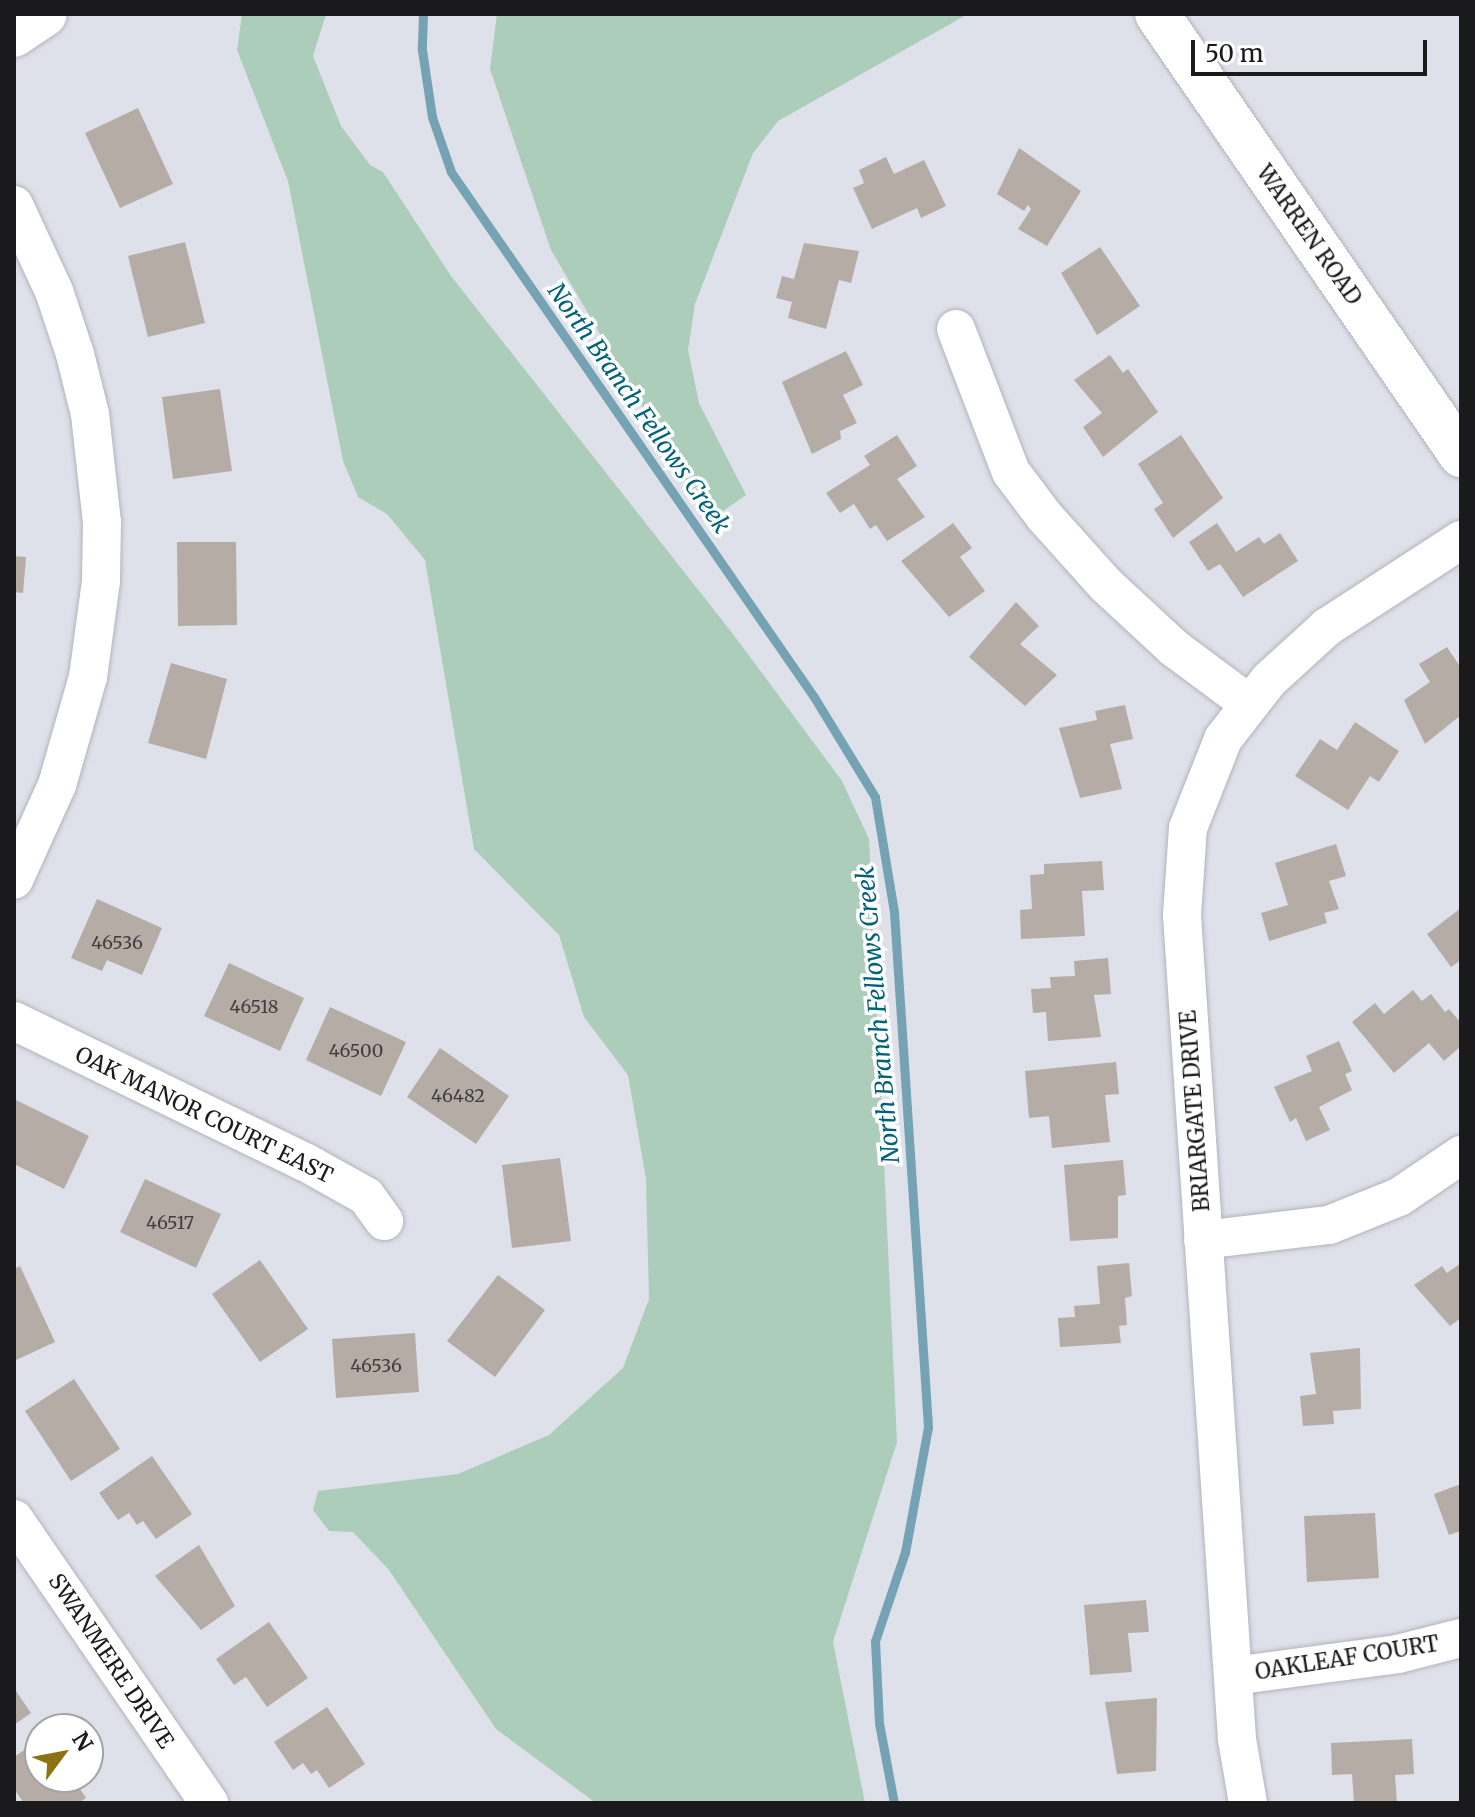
<!DOCTYPE html>
<style>
body{margin:0}
#map{position:relative;width:1475px;height:1817px;overflow:hidden;background:#dfe1ea;font-family:Merriweather,serif}
div>[style]{position:absolute}
.green>*{inset:0;background:#accdba}
.stream>*{height:9px;margin:-4.5px;padding:0 4.5px;transform-origin:4.5px;border-radius:4.5px;background:#75a3b3}
.building>*{inset:0;background:#b5aca6}
.roads{filter:drop-shadow(0 0 2px #b2b3bd) drop-shadow(0 0 2px #b2b3bd)}
.street>*{height:38px;margin:-19px;padding:0 19px;transform-origin:19px;border-radius:19px;background:#fff}
.secondary>*{height:44px;margin:-22px;padding:0 22px;transform-origin:22px;border-radius:22px;background:#fff}
span{translate:-50% -50%;white-space:nowrap;text-align:center;line-height:1.15;-webkit-text-stroke:7px #fff;paint-order:stroke}
.number-label{font-size:18px;color:#413e3f}
.number-label span{-webkit-text-stroke-width:0}
.street-label{font-size:22px;color:#1a1a1d}
.water-label{font-size:24px;color:#006278;font-style:italic}
.frame{position:absolute;inset:0;border:16px solid #1a1a1d;pointer-events:none}
.north{position:absolute;left:24px;top:1713px;width:80px;height:80px;box-sizing:border-box;background:#fff;border:2px solid #a3a3a5;border-radius:50%;rotate:58deg;font-size:22px;font-weight:700;line-height:32px;text-align:center;color:#1a1a1d}
.north::after{content:'';display:block;margin:auto;width:28px;height:36px;background:#8b7215;clip-path:polygon(50% 0,100% 100%,50% 72%,0 100%)}
.scale{position:absolute;left:1191px;top:40px;width:236px;height:36px;box-sizing:border-box;border:4px solid #1a1a1d;border-top:0;padding-left:10px;font-size:24px;line-height:28px;white-space:nowrap;color:#1a1a1d;-webkit-text-stroke:6px #fff;paint-order:stroke}
</style>
<div id="map">
<div class="green">
<div style="clip-path:polygon(242px 14px,326px 14px,313px 56px,341px 126px,370px 165px,383px 172px,451px 276px,733px 634px,842px 781px,869px 839px,897px 1442px,833px 1642px,865px 1803px,596px 1803px,496px 1729px,389px 1570px,353px 1532px,329px 1531px,313px 1510px,318px 1491px,458px 1474px,549px 1435px,623px 1368px,649px 1299px,646px 1179px,628px 1075px,584px 1017px,559px 935px,474px 849px,425px 560px,387px 514px,358px 497px,343px 461px,288px 181px,237px 50px)"></div>
<div style="clip-path:polygon(497px 14px,968px 14px,778px 121px,753px 153px,695px 304px,688px 350px,699px 403px,746px 495px,717px 515px,699px 503px,551px 250px,490px 69px)"></div>
</div>
<div class="stream">
<div style="left:423px;top:14px;width:36px;rotate:92deg"></div>
<div style="left:422px;top:50px;width:68px;rotate:81.5deg"></div>
<div style="left:432px;top:117px;width:58px;rotate:70.9deg"></div>
<div style="left:451px;top:172px;width:638px;rotate:55.34deg"></div>
<div style="left:814px;top:697px;width:117px;rotate:58.6deg"></div>
<div style="left:875px;top:797px;width:117px;rotate:80.6deg"></div>
<div style="left:894px;top:912px;width:516px;rotate:86.22deg"></div>
<div style="left:928px;top:1427px;width:127px;rotate:100.4deg"></div>
<div style="left:905px;top:1552px;width:94px;rotate:108.6deg"></div>
<div style="left:875px;top:1641px;width:82px;rotate:87.2deg"></div>
<div style="left:879px;top:1723px;width:81px;rotate:79.4deg"></div>
</div>
<div class="building">
<div style="clip-path:polygon(138px 108px,173px 184px,120px 208px,85px 133px)"></div>
<div style="clip-path:polygon(1019px 148px,1081px 191px,1047px 246px,1018px 229px,1031px 209px,1028px 205px,1024px 211px,997px 194px)"></div>
<div style="clip-path:polygon(886px 157px,894px 174px,924px 160px,946px 206px,921px 218px,917px 208px,872px 229px,853px 188px,864px 183px,859px 170px)"></div>
<div style="clip-path:polygon(185px 242px,205px 323px,148px 337px,128px 256px)"></div>
<div style="clip-path:polygon(804px 243px,859px 251px,851px 283px,839px 280px,826px 329px,788px 318px,792px 302px,776px 298px,782px 276px,794px 279px)"></div>
<div style="clip-path:polygon(1100px 247px,1140px 306px,1097px 335px,1061px 273px)"></div>
<div style="clip-path:polygon(846px 351px,863px 385px,843px 395px,857px 423px,840px 431px,841px 439px,812px 454px,782px 382px)"></div>
<div style="clip-path:polygon(1110px 355px,1123px 373px,1128px 369px,1158px 412px,1103px 457px,1083px 427px,1102px 413px,1074px 380px)"></div>
<div style="clip-path:polygon(220px 389px,232px 471px,173px 479px,162px 397px)"></div>
<div style="clip-path:polygon(897px 435px,917px 466px,897px 479px,925px 517px,887px 541px,876px 525px,870px 529px,854px 504px,840px 513px,826px 493px,870px 465px,864px 456px)"></div>
<div style="clip-path:polygon(1181px 435px,1223px 498px,1173px 538px,1154px 509px,1163px 503px,1138px 464px)"></div>
<div style="clip-path:polygon(953px 523px,972px 548px,960px 557px,985px 591px,949px 617px,901px 561px)"></div>
<div style="clip-path:polygon(1217px 523px,1236px 552px,1259px 537px,1264px 544px,1280px 533px,1298px 561px,1243px 597px,1220px 564px,1208px 571px,1189px 542px)"></div>
<div style="clip-path:polygon(177px 542px,236px 542px,237px 625px,178px 626px)"></div>
<div style="clip-path:polygon(14px 556px,26px 557px,23px 593px,14px 592px)"></div>
<div style="clip-path:polygon(1016px 602px,1039px 626px,1020px 644px,1057px 675px,1025px 706px,969px 657px)"></div>
<div style="clip-path:polygon(1447px 647px,1461px 668px,1461px 715px,1425px 744px,1404px 700px,1430px 682px,1419px 664px)"></div>
<div style="clip-path:polygon(171px 663px,227px 679px,206px 759px,148px 743px)"></div>
<div style="clip-path:polygon(1125px 705px,1133px 739px,1110px 744px,1122px 789px,1080px 798px,1059px 728px,1097px 720px,1095px 711px)"></div>
<div style="clip-path:polygon(1355px 722px,1399px 751px,1379px 782px,1370px 776px,1348px 810px,1295px 776px,1320px 739px,1337px 750px)"></div>
<div style="clip-path:polygon(1336px 844px,1346px 876px,1329px 881px,1339px 909px,1324px 913px,1327px 923px,1269px 941px,1261px 913px,1288px 905px,1275px 863px)"></div>
<div style="clip-path:polygon(1102px 861px,1104px 890px,1082px 891px,1085px 936px,1021px 939px,1020px 910px,1032px 909px,1030px 875px,1044px 874px,1044px 864px)"></div>
<div style="clip-path:polygon(97px 899px,162px 928px,142px 975px,107px 960px,102px 971px,71px 958px)"></div>
<div style="clip-path:polygon(1461px 908px,1461px 960px,1451px 967px,1427px 934px)"></div>
<div style="clip-path:polygon(1108px 958px,1111px 994px,1094px 995px,1101px 1037px,1048px 1041px,1046px 1012px,1033px 1013px,1031px 989px,1051px 988px,1050px 977px,1075px 976px,1074px 961px)"></div>
<div style="clip-path:polygon(229px 963px,304px 998px,280px 1051px,204px 1016px)"></div>
<div style="clip-path:polygon(1413px 990px,1422px 1001px,1431px 994px,1445px 1012px,1449px 1009px,1461px 1023px,1461px 1046px,1444px 1061px,1429px 1043px,1394px 1073px,1352px 1022px,1375px 1003px,1384px 1014px)"></div>
<div style="clip-path:polygon(330px 1007px,406px 1042px,381px 1096px,306px 1060px)"></div>
<div style="clip-path:polygon(1339px 1041px,1352px 1071px,1345px 1074px,1352px 1090px,1319px 1107px,1330px 1130px,1306px 1141px,1296px 1118px,1290px 1122px,1274px 1087px,1312px 1071px,1306px 1056px)"></div>
<div style="clip-path:polygon(440px 1048px,509px 1096px,476px 1144px,407px 1097px)"></div>
<div style="clip-path:polygon(1116px 1062px,1119px 1094px,1105px 1095px,1110px 1142px,1052px 1148px,1049px 1116px,1029px 1118px,1025px 1071px)"></div>
<div style="clip-path:polygon(14px 1099px,89px 1136px,64px 1189px,14px 1164px)"></div>
<div style="clip-path:polygon(560px 1158px,571px 1241px,512px 1248px,502px 1165px)"></div>
<div style="clip-path:polygon(1123px 1160px,1126px 1195px,1118px 1196px,1118px 1238px,1070px 1241px,1064px 1165px)"></div>
<div style="clip-path:polygon(145px 1179px,221px 1214px,196px 1268px,120px 1232px)"></div>
<div style="clip-path:polygon(260px 1260px,308px 1329px,260px 1362px,212px 1294px)"></div>
<div style="clip-path:polygon(1129px 1263px,1132px 1296px,1125px 1298px,1127px 1325px,1119px 1326px,1121px 1343px,1060px 1347px,1058px 1318px,1075px 1317px,1074px 1306px,1100px 1304px,1097px 1266px)"></div>
<div style="clip-path:polygon(1461px 1263px,1461px 1318px,1450px 1326px,1414px 1285px,1442px 1266px,1447px 1273px)"></div>
<div style="clip-path:polygon(20px 1266px,55px 1342px,14px 1361px,14px 1269px)"></div>
<div style="clip-path:polygon(498px 1275px,545px 1310px,495px 1377px,447px 1341px)"></div>
<div style="clip-path:polygon(415px 1333px,419px 1392px,336px 1398px,332px 1339px)"></div>
<div style="clip-path:polygon(1360px 1348px,1361px 1409px,1333px 1411px,1334px 1424px,1303px 1426px,1300px 1396px,1316px 1394px,1310px 1353px)"></div>
<div style="clip-path:polygon(74px 1379px,120px 1449px,71px 1481px,25px 1411px)"></div>
<div style="clip-path:polygon(152px 1456px,192px 1514px,156px 1539px,143px 1521px,137px 1525px,129px 1513px,118px 1520px,99px 1493px)"></div>
<div style="clip-path:polygon(1461px 1484px,1461px 1531px,1449px 1535px,1434px 1494px)"></div>
<div style="clip-path:polygon(1375px 1513px,1379px 1578px,1307px 1582px,1304px 1516px)"></div>
<div style="clip-path:polygon(199px 1545px,235px 1606px,201px 1630px,155px 1576px)"></div>
<div style="clip-path:polygon(1146px 1600px,1149px 1632px,1128px 1633px,1132px 1672px,1090px 1675px,1084px 1605px)"></div>
<div style="clip-path:polygon(269px 1622px,308px 1678px,267px 1707px,246px 1677px,234px 1685px,216px 1659px)"></div>
<div style="clip-path:polygon(14px 1688px,31px 1713px,14px 1725px)"></div>
<div style="clip-path:polygon(1157px 1698px,1156px 1771px,1117px 1774px,1105px 1702px)"></div>
<div style="clip-path:polygon(327px 1707px,365px 1764px,329px 1788px,317px 1770px,311px 1774px,303px 1763px,293px 1770px,274px 1742px)"></div>
<div style="clip-path:polygon(40px 1739px,40px 1777px,72px 1777px,86px 1798px,78px 1803px,24px 1803px,14px 1789px,14px 1757px)"></div>
<div style="clip-path:polygon(1412px 1739px,1414px 1774px,1395px 1775px,1397px 1803px,1354px 1803px,1352px 1774px,1332px 1775px,1331px 1743px)"></div>
</div>
<div class="roads">
<div class="street">
<div style="left:14px;top:205px;width:95px;rotate:65.1deg"></div>
<div style="left:54px;top:291px;width:66px;rotate:71.6deg"></div>
<div style="left:75px;top:354px;width:62px;rotate:76deg"></div>
<div style="left:90px;top:414px;width:109px;rotate:83.7deg"></div>
<div style="left:102px;top:522px;width:59px;rotate:91deg"></div>
<div style="left:101px;top:581px;width:97px;rotate:97.7deg"></div>
<div style="left:88px;top:677px;width:112px;rotate:106deg"></div>
<div style="left:57px;top:785px;width:104px;rotate:114.4deg"></div>
<div style="left:956px;top:329px;width:153px;rotate:69deg"></div>
<div style="left:1011px;top:472px;width:55px;rotate:53.1deg"></div>
<div style="left:1044px;top:516px;width:93px;rotate:48.1deg"></div>
<div style="left:1106px;top:585px;width:93px;rotate:42.8deg"></div>
<div style="left:1174px;top:648px;width:92px;rotate:36.6deg"></div>
<div style="left:14px;top:1021px;width:323px;rotate:25.9deg"></div>
<div style="left:305px;top:1162px;width:70px;rotate:29.1deg"></div>
<div style="left:366px;top:1196px;width:31px;rotate:54deg"></div>
<div style="left:1203px;top:1240px;width:127px;rotate:-6.8deg"></div>
<div style="left:1329px;top:1225px;width:75px;rotate:-21.8deg"></div>
<div style="left:1399px;top:1197px;width:75px;rotate:-34.1deg"></div>
<div style="left:14px;top:1519px;width:345px;rotate:55.5deg"></div>
<div style="left:1233px;top:1676px;width:166px;rotate:-7.6deg"></div>
<div style="left:1398px;top:1654px;width:65px;rotate:-14.3deg"></div>
<div style="left:1248px;top:1803px;width:65px;rotate:-99.8deg"></div>
<div style="left:1237px;top:1739px;width:826px;rotate:-93.82deg"></div>
<div style="left:1182px;top:915px;width:87px;rotate:-86.1deg"></div>
<div style="left:1188px;top:828px;width:96px;rotate:-68.5deg"></div>
<div style="left:1223px;top:739px;width:75px;rotate:-52.1deg"></div>
<div style="left:1269px;top:680px;width:79px;rotate:-42.4deg"></div>
<div style="left:1327px;top:627px;width:160px;rotate:-33deg"></div>
</div>
<div class="secondary">
<div style="left:1157px;top:14px;width:536px;rotate:55.42deg"></div>
<div style="left:14px;top:35px;width:37px;rotate:-34deg"></div>
</div>
</div>
<div class="number-label">
<span style="left:117px;top:943px">46536</span>
<span style="left:254px;top:1007px">46518</span>
<span style="left:356px;top:1051px">46500</span>
<span style="left:458px;top:1096px">46482</span>
<span style="left:170px;top:1223px">46517</span>
<span style="left:376px;top:1366px">46536</span>
</div>
<div class="street-label">
<span style="left:1309px;top:235px;rotate:55deg">WARREN ROAD</span>
<span style="left:1195px;top:1111px;rotate:-94deg">BRIARGATE DRIVE</span>
<span style="left:204px;top:1115px;rotate:26deg">OAK MANOR COURT EAST</span>
<span style="left:1347px;top:1658px;rotate:-9deg">OAKLEAF COURT</span>
<span style="left:111px;top:1661px;rotate:56deg">SWANMERE DRIVE</span>
</div>
<div class="water-label">
<span style="left:639px;top:408px;rotate:55deg">North Branch Fellows Creek</span>
<span style="left:878px;top:1015px;rotate:-95deg">North Branch Fellows Creek</span>
</div>
<div class="frame"></div>
<div class="north">N</div>
<div class="scale">50 m</div>
</div>
